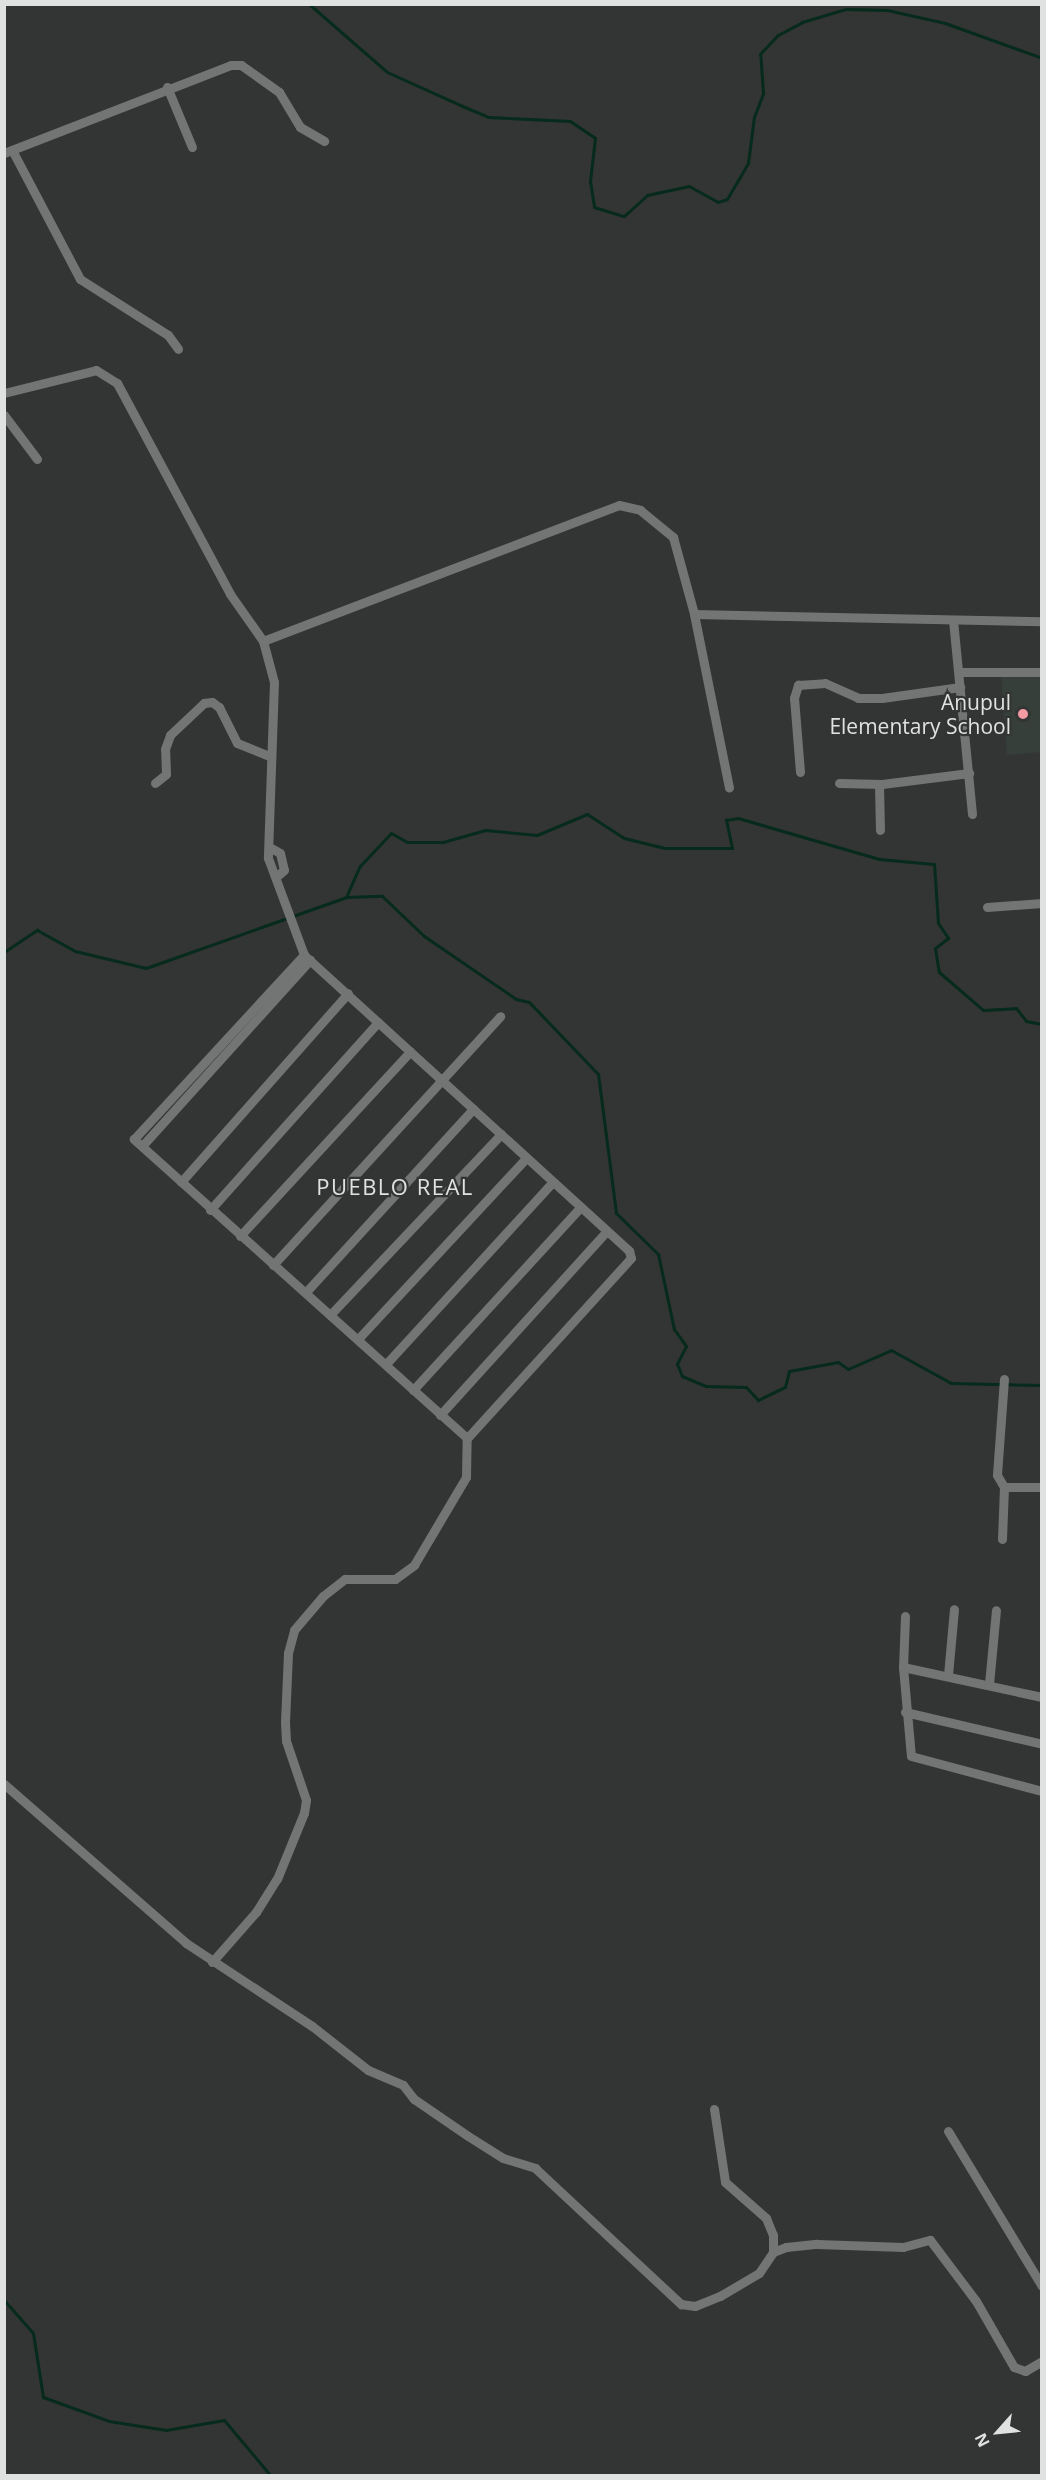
<!DOCTYPE html>
<style>
body{margin:0}
#map{position:relative;width:1046px;height:2480px;overflow:hidden;background:#323533;font-family:"Open Sans",sans-serif}
div>[style]{position:absolute}
.built>*{inset:0;background:#363f3a}
.stream>*{height:3px;margin:-1.5px;padding:0 1.5px;transform-origin:1.5px;border-radius:1.5px;background:#062a1c}
.minor>*{height:9px;margin:-4.5px;padding:0 4.5px;transform-origin:4.5px;border-radius:4.5px;background:#737574}
.dots>*{width:16px;height:16px;translate:-50% -50%;box-sizing:border-box;border:3px solid #323533;border-radius:50%}
span{translate:-50% -50%;white-space:nowrap;text-align:center;line-height:1.15;-webkit-text-stroke:4.5px #323533;paint-order:stroke}
.poi-label{font-size:21px;color:#e0e2e1}
.right{translate:-100% -50%;text-align:right}
.neighbourhood-label{font-size:22px;color:#e0e2e1;letter-spacing:1.5px}
.frame{position:absolute;inset:0;border:6px solid #e0e2e1;pointer-events:none}
.north{position:absolute;left:968px;top:2402px;width:60px;height:60px;-webkit-text-stroke:4px #323533;paint-order:stroke;rotate:243deg;font-size:16px;font-weight:700;line-height:24px;text-align:center;color:#e0e2e1}
.north::after{content:'';display:block;margin:auto;width:21px;height:27px;background:#e0e2e1;clip-path:polygon(50% 0,100% 100%,50% 72%,0 100%)}
</style>
<div id="map">
<div class="built">
<div style="clip-path:polygon(1041px 674px,1041px 752px,1007px 755px,1001px 676px)"></div>
</div>
<div class="stream">
<div style="left:309px;top:4px;width:103px;rotate:41.1deg"></div>
<div style="left:387px;top:72px;width:80px;rotate:24.3deg"></div>
<div style="left:460px;top:105px;width:30px;rotate:23deg"></div>
<div style="left:488px;top:117px;width:82px;rotate:2.8deg"></div>
<div style="left:570px;top:121px;width:30px;rotate:34deg"></div>
<div style="left:595px;top:138px;width:43px;rotate:96.6deg"></div>
<div style="left:590px;top:181px;width:26px;rotate:81deg"></div>
<div style="left:594px;top:207px;width:31px;rotate:17deg"></div>
<div style="left:624px;top:216px;width:31px;rotate:-42deg"></div>
<div style="left:647px;top:195px;width:43px;rotate:-12.1deg"></div>
<div style="left:689px;top:186px;width:33px;rotate:29deg"></div>
<div style="left:718px;top:202px;width:9px;rotate:-18deg"></div>
<div style="left:727px;top:199px;width:42px;rotate:-59.7deg"></div>
<div style="left:748px;top:163px;width:46px;rotate:-82.6deg"></div>
<div style="left:754px;top:117px;width:26px;rotate:-69deg"></div>
<div style="left:763px;top:93px;width:39px;rotate:-94deg"></div>
<div style="left:760px;top:54px;width:26px;rotate:-47deg"></div>
<div style="left:778px;top:35px;width:27px;rotate:-28deg"></div>
<div style="left:802px;top:22px;width:46px;rotate:-16.5deg"></div>
<div style="left:846px;top:9px;width:41px;rotate:1.4deg"></div>
<div style="left:887px;top:10px;width:59px;rotate:12.6deg"></div>
<div style="left:945px;top:23px;width:103px;rotate:19.8deg"></div>
<div style="left:346px;top:897px;width:36px;rotate:-2deg"></div>
<div style="left:382px;top:896px;width:58px;rotate:43.6deg"></div>
<div style="left:424px;top:936px;width:112px;rotate:34.4deg"></div>
<div style="left:516px;top:999px;width:13px;rotate:13deg"></div>
<div style="left:529px;top:1002px;width:100px;rotate:46.2deg"></div>
<div style="left:598px;top:1074px;width:140px;rotate:82.6deg"></div>
<div style="left:616px;top:1213px;width:59px;rotate:44.3deg"></div>
<div style="left:658px;top:1254px;width:77px;rotate:78deg"></div>
<div style="left:674px;top:1329px;width:21px;rotate:55deg"></div>
<div style="left:686px;top:1346px;width:20px;rotate:117deg"></div>
<div style="left:677px;top:1364px;width:13px;rotate:67deg"></div>
<div style="left:682px;top:1376px;width:26px;rotate:23deg"></div>
<div style="left:706px;top:1386px;width:40px;rotate:1.4deg"></div>
<div style="left:746px;top:1387px;width:18px;rotate:47deg"></div>
<div style="left:758px;top:1400px;width:30px;rotate:-26deg"></div>
<div style="left:785px;top:1387px;width:16px;rotate:-76deg"></div>
<div style="left:789px;top:1371px;width:50px;rotate:-10.4deg"></div>
<div style="left:838px;top:1362px;width:12px;rotate:35deg"></div>
<div style="left:848px;top:1369px;width:47px;rotate:-23.8deg"></div>
<div style="left:891px;top:1350px;width:68px;rotate:28.8deg"></div>
<div style="left:951px;top:1383px;width:91px;rotate:1.3deg"></div>
<div style="left:4px;top:952px;width:40px;rotate:-34deg"></div>
<div style="left:37px;top:930px;width:43px;rotate:28.9deg"></div>
<div style="left:75px;top:951px;width:73px;rotate:13.5deg"></div>
<div style="left:146px;top:968px;width:212px;rotate:-19.5deg"></div>
<div style="left:346px;top:897px;width:34px;rotate:-66deg"></div>
<div style="left:360px;top:866px;width:45px;rotate:-46.8deg"></div>
<div style="left:391px;top:833px;width:18px;rotate:29deg"></div>
<div style="left:407px;top:842px;width:36px"></div>
<div style="left:443px;top:842px;width:44px;rotate:-15.9deg"></div>
<div style="left:485px;top:830px;width:52px;rotate:5.5deg"></div>
<div style="left:537px;top:835px;width:54px;rotate:-22.8deg"></div>
<div style="left:587px;top:814px;width:44px;rotate:33deg"></div>
<div style="left:624px;top:838px;width:42px;rotate:13.7deg"></div>
<div style="left:665px;top:848px;width:67px"></div>
<div style="left:732px;top:848px;width:29px;rotate:-102deg"></div>
<div style="left:726px;top:820px;width:12px;rotate:-9deg"></div>
<div style="left:738px;top:818px;width:147px;rotate:16.2deg"></div>
<div style="left:879px;top:859px;width:55px;rotate:5.2deg"></div>
<div style="left:934px;top:864px;width:59px;rotate:86.1deg"></div>
<div style="left:938px;top:923px;width:18px;rotate:56deg"></div>
<div style="left:948px;top:938px;width:16px;rotate:142deg"></div>
<div style="left:935px;top:948px;width:24px;rotate:81deg"></div>
<div style="left:939px;top:972px;width:58px;rotate:40.8deg"></div>
<div style="left:983px;top:1010px;width:33px;rotate:-3deg"></div>
<div style="left:1016px;top:1008px;width:16px;rotate:52deg"></div>
<div style="left:1026px;top:1021px;width:16px;rotate:11deg"></div>
<div style="left:4px;top:2300px;width:44px;rotate:48.7deg"></div>
<div style="left:33px;top:2333px;width:65px;rotate:81.1deg"></div>
<div style="left:43px;top:2397px;width:70px;rotate:20deg"></div>
<div style="left:109px;top:2421px;width:58px;rotate:9deg"></div>
<div style="left:166px;top:2430px;width:59px;rotate:-9.8deg"></div>
<div style="left:224px;top:2420px;width:73px;rotate:50deg"></div>
</div>
<div class="minor">
<div style="left:167px;top:87px;width:65px;rotate:67.4deg"></div>
<div style="left:12px;top:150px;width:146px;rotate:62.2deg"></div>
<div style="left:80px;top:279px;width:104px;rotate:32.5deg"></div>
<div style="left:168px;top:335px;width:17px;rotate:54deg"></div>
<div style="left:4px;top:153px;width:243px;rotate:-21.2deg"></div>
<div style="left:231px;top:65px;width:10px"></div>
<div style="left:241px;top:65px;width:47px;rotate:35.4deg"></div>
<div style="left:279px;top:92px;width:41px;rotate:59deg"></div>
<div style="left:300px;top:127px;width:28px;rotate:30deg"></div>
<div style="left:4px;top:393px;width:95px;rotate:-14deg"></div>
<div style="left:96px;top:370px;width:25px;rotate:32deg"></div>
<div style="left:117px;top:383px;width:239px;rotate:61.8deg"></div>
<div style="left:230px;top:594px;width:57px;rotate:54.9deg"></div>
<div style="left:263px;top:641px;width:42px;rotate:75deg"></div>
<div style="left:274px;top:682px;width:176px;rotate:92deg"></div>
<div style="left:268px;top:858px;width:103px;rotate:69.6deg"></div>
<div style="left:304px;top:955px;width:440px;rotate:42.3deg"></div>
<div style="left:629px;top:1251px;width:7px;rotate:74deg"></div>
<div style="left:631px;top:1258px;width:244px;rotate:132.3deg"></div>
<div style="left:467px;top:1438px;width:448px;rotate:-138.1deg"></div>
<div style="left:134px;top:1139px;width:251px;rotate:-47.3deg"></div>
<div style="left:4px;top:415px;width:55px;rotate:53.1deg"></div>
<div style="left:694px;top:614px;width:177px;rotate:78.6deg"></div>
<div style="left:953px;top:620px;width:195px;rotate:84.4deg"></div>
<div style="left:263px;top:641px;width:381px;rotate:-20.9deg"></div>
<div style="left:619px;top:505px;width:22px;rotate:13deg"></div>
<div style="left:640px;top:510px;width:43px;rotate:39.3deg"></div>
<div style="left:673px;top:537px;width:80px;rotate:74.7deg"></div>
<div style="left:694px;top:614px;width:348px;rotate:1.2deg"></div>
<div style="left:959px;top:672px;width:83px"></div>
<div style="left:800px;top:772px;width:74px;rotate:-94.6deg"></div>
<div style="left:794px;top:698px;width:14px;rotate:-73deg"></div>
<div style="left:798px;top:685px;width:27px;rotate:-4deg"></div>
<div style="left:825px;top:683px;width:36px;rotate:24deg"></div>
<div style="left:858px;top:698px;width:24px"></div>
<div style="left:882px;top:698px;width:79px;rotate:-8deg"></div>
<div style="left:155px;top:783px;width:14px;rotate:-39deg"></div>
<div style="left:166px;top:774px;width:25px;rotate:-92deg"></div>
<div style="left:165px;top:749px;width:15px;rotate:-70deg"></div>
<div style="left:170px;top:735px;width:47px;rotate:-43.3deg"></div>
<div style="left:204px;top:703px;width:8px;rotate:-7deg"></div>
<div style="left:212px;top:702px;width:9px;rotate:36deg"></div>
<div style="left:219px;top:707px;width:40px;rotate:63.4deg"></div>
<div style="left:237px;top:743px;width:35px;rotate:22deg"></div>
<div style="left:839px;top:783px;width:43px;rotate:1.3deg"></div>
<div style="left:882px;top:784px;width:88px;rotate:-7.2deg"></div>
<div style="left:879px;top:784px;width:46px;rotate:88.8deg"></div>
<div style="left:271px;top:848px;width:10px;rotate:29deg"></div>
<div style="left:280px;top:853px;width:17px;rotate:77deg"></div>
<div style="left:284px;top:870px;width:9px;rotate:139deg"></div>
<div style="left:987px;top:907px;width:55px;rotate:-4.2deg"></div>
<div style="left:142px;top:1146px;width:251px;rotate:-47.9deg"></div>
<div style="left:181px;top:1182px;width:252px;rotate:-48.5deg"></div>
<div style="left:210px;top:1210px;width:252px;rotate:-48.2deg"></div>
<div style="left:240px;top:1236px;width:251px;rotate:-47.3deg"></div>
<div style="left:273px;top:1265px;width:337px;rotate:-47.6deg"></div>
<div style="left:306px;top:1292px;width:248px;rotate:-47.6deg"></div>
<div style="left:330px;top:1315px;width:249px;rotate:-46.6deg"></div>
<div style="left:358px;top:1339px;width:247px;rotate:-47.1deg"></div>
<div style="left:386px;top:1364px;width:246px;rotate:-47.5deg"></div>
<div style="left:1004px;top:1379px;width:96px;rotate:94.2deg"></div>
<div style="left:997px;top:1475px;width:14px;rotate:60deg"></div>
<div style="left:1004px;top:1487px;width:38px"></div>
<div style="left:413px;top:1390px;width:247px;rotate:-47.5deg"></div>
<div style="left:440px;top:1415px;width:248px;rotate:-47.8deg"></div>
<div style="left:1002px;top:1539px;width:52px;rotate:-87.8deg"></div>
<div style="left:905px;top:1616px;width:51px;rotate:92.2deg"></div>
<div style="left:903px;top:1667px;width:142px;rotate:12.2deg"></div>
<div style="left:903px;top:1667px;width:89px;rotate:84.9deg"></div>
<div style="left:911px;top:1756px;width:136px;rotate:15deg"></div>
<div style="left:948px;top:1675px;width:66px;rotate:-84.8deg"></div>
<div style="left:989px;top:1684px;width:74px;rotate:-84.6deg"></div>
<div style="left:905px;top:1712px;width:141px;rotate:13.1deg"></div>
<div style="left:4px;top:1784px;width:242px;rotate:41.1deg"></div>
<div style="left:186px;top:1943px;width:151px;rotate:33.4deg"></div>
<div style="left:312px;top:2026px;width:71px;rotate:38.2deg"></div>
<div style="left:368px;top:2070px;width:38px;rotate:23deg"></div>
<div style="left:403px;top:2085px;width:18px;rotate:52deg"></div>
<div style="left:414px;top:2099px;width:65px;rotate:34.4deg"></div>
<div style="left:468px;top:2136px;width:41px;rotate:32.2deg"></div>
<div style="left:503px;top:2158px;width:34px;rotate:17deg"></div>
<div style="left:535px;top:2168px;width:200px;rotate:43deg"></div>
<div style="left:681px;top:2304px;width:14px;rotate:8deg"></div>
<div style="left:695px;top:2306px;width:27px;rotate:-22deg"></div>
<div style="left:720px;top:2296px;width:45px;rotate:-30.5deg"></div>
<div style="left:759px;top:2273px;width:25px;rotate:-56deg"></div>
<div style="left:773px;top:2252px;width:14px;rotate:-21deg"></div>
<div style="left:786px;top:2247px;width:31px;rotate:-6deg"></div>
<div style="left:817px;top:2244px;width:86px;rotate:2deg"></div>
<div style="left:903px;top:2247px;width:28px;rotate:-15deg"></div>
<div style="left:930px;top:2240px;width:76px;rotate:53deg"></div>
<div style="left:976px;top:2301px;width:76px;rotate:60.1deg"></div>
<div style="left:1014px;top:2367px;width:12px;rotate:20deg"></div>
<div style="left:1025px;top:2371px;width:20px;rotate:-30deg"></div>
<div style="left:212px;top:1962px;width:67px;rotate:-48.7deg"></div>
<div style="left:256px;top:1912px;width:39px;rotate:-58deg"></div>
<div style="left:277px;top:1879px;width:71px;rotate:-67.8deg"></div>
<div style="left:304px;top:1813px;width:13px;rotate:-81deg"></div>
<div style="left:306px;top:1800px;width:62px;rotate:-108.7deg"></div>
<div style="left:286px;top:1741px;width:19px;rotate:-93deg"></div>
<div style="left:285px;top:1722px;width:69px;rotate:-87.5deg"></div>
<div style="left:288px;top:1653px;width:24px;rotate:-75deg"></div>
<div style="left:294px;top:1630px;width:45px;rotate:-49.5deg"></div>
<div style="left:323px;top:1596px;width:28px;rotate:-38deg"></div>
<div style="left:345px;top:1579px;width:50px"></div>
<div style="left:395px;top:1579px;width:24px;rotate:-36deg"></div>
<div style="left:414px;top:1565px;width:102px;rotate:-59.4deg"></div>
<div style="left:466px;top:1477px;width:39px;rotate:-89deg"></div>
<div style="left:714px;top:2109px;width:74px;rotate:81.4deg"></div>
<div style="left:725px;top:2182px;width:55px;rotate:41.3deg"></div>
<div style="left:766px;top:2218px;width:18px;rotate:68deg"></div>
<div style="left:773px;top:2235px;width:17px;rotate:90deg"></div>
<div style="left:948px;top:2131px;width:181px;rotate:58.8deg"></div>
</div>
<div class="dots">
<div style="left:1023px;top:714px;background:#f49aa3"></div>
</div>
<div class="poi-label">
<span class="right" style="left:1011px;top:714px">Anupul<br>Elementary School</span>
</div>
<div class="neighbourhood-label">
<span style="left:395px;top:1187px">PUEBLO REAL</span>
</div>
<div class="frame"></div>
<div class="north">N</div>
</div>
